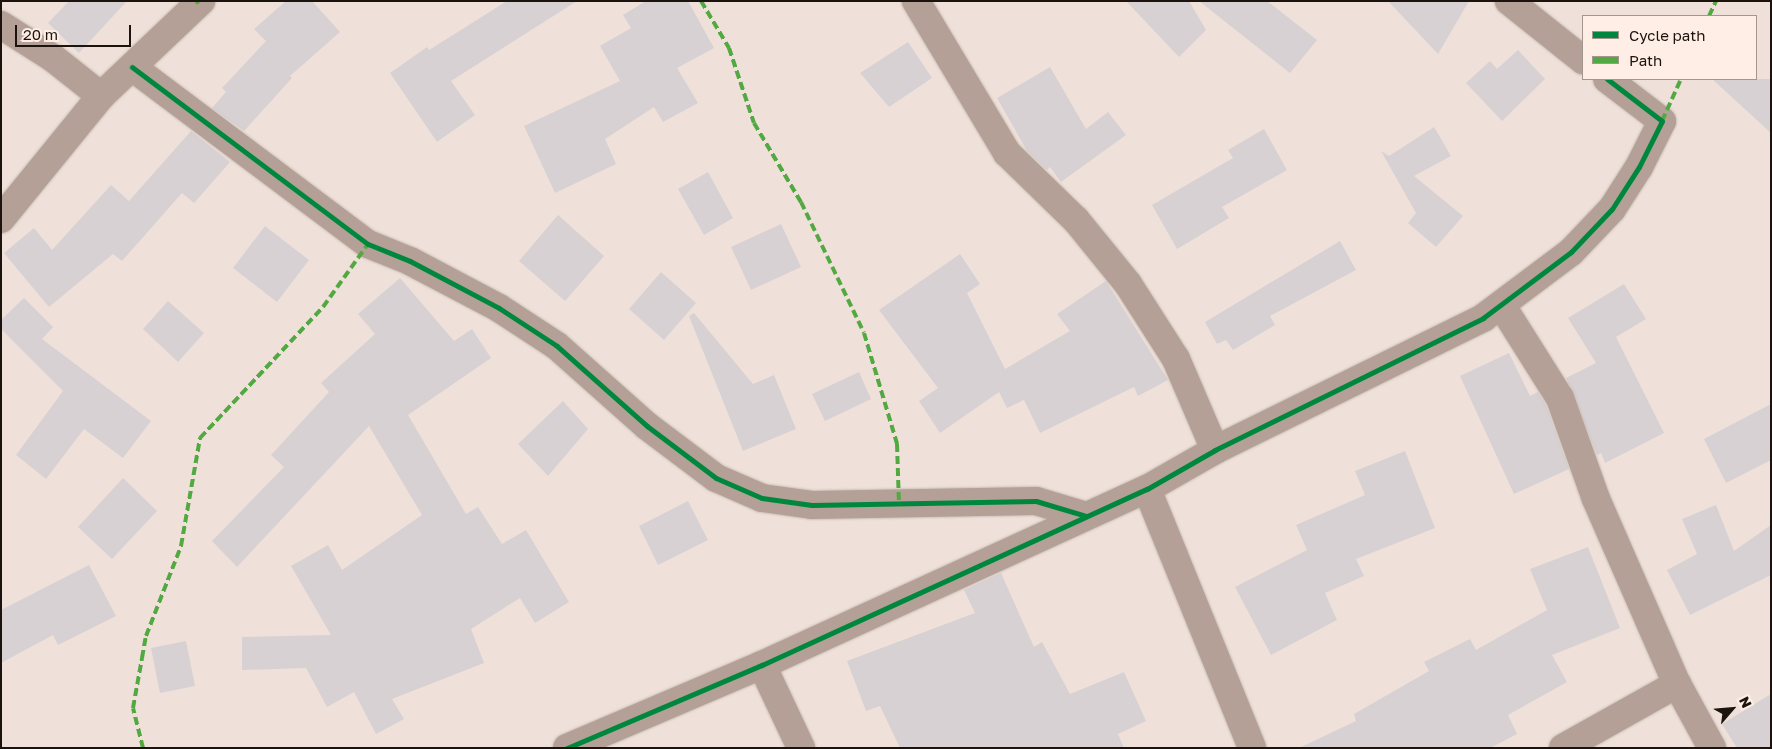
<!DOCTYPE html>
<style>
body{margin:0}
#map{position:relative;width:1772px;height:749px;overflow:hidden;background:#efe1d9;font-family:"Golos Text",sans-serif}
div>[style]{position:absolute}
.building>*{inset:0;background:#d7d1d3}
.roads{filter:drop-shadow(0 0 1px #c7bdb6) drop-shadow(0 0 1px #c7bdb6)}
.minor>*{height:28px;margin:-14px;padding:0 14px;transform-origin:14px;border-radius:14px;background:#b4a096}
.quiet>*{height:4px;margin-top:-2px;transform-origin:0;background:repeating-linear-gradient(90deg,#52a841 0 8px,transparent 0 12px)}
.cycleway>*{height:5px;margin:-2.5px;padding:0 2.5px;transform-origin:2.5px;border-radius:2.5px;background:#00873e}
span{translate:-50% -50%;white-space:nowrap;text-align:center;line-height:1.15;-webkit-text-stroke:4px #feeee5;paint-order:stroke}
.frame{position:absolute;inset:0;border:2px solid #1c130e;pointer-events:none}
.legend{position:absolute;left:1582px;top:15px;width:175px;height:65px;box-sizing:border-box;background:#feeee5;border:1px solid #a4968f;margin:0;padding:6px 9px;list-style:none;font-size:15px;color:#1c130e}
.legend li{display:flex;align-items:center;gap:10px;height:25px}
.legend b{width:25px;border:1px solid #a4968f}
.north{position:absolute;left:1707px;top:684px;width:50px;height:50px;-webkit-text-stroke:4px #feeee5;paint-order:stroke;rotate:63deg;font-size:14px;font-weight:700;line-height:20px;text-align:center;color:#1c130e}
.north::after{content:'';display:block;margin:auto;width:18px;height:22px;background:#1c130e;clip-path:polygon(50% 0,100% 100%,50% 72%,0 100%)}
.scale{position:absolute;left:15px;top:25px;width:116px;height:22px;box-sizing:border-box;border:2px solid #1c130e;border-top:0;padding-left:6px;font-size:15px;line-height:18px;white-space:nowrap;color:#1c130e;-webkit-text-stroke:4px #feeee5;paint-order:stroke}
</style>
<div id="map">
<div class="building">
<div style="clip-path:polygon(69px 1px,127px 1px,79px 53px,48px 23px)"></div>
<div style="clip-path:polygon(286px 1px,312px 1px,340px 32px,290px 76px,292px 78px,244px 131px,212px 108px,226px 92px,222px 88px,266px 41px,254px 29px)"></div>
<div style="clip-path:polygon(507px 1px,577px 1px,451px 81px,475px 115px,437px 142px,390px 73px,427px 47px,429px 50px)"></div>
<div style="clip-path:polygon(646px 1px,688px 1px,714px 48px,677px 68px,698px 103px,663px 122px,654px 107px,605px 139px,616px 164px,555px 193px,524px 126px,620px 81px,600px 46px,631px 28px,623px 15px)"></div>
<div style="clip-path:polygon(1126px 1px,1189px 1px,1206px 30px,1179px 57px)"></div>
<div style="clip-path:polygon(1199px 1px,1267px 1px,1317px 40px,1290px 73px)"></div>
<div style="clip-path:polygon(1388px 1px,1469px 1px,1438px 54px)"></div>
<div style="clip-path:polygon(908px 42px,932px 78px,889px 107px,860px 73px)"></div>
<div style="clip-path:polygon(1518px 50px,1545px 79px,1502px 121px,1466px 83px,1490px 61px,1497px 69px)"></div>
<div style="clip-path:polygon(1050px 67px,1086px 129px,1108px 112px,1126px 135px,1061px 182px,1050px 167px,1047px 170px,1027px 151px,997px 98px)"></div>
<div style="clip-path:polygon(1712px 79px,1771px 79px,1771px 133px)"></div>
<div style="clip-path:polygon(1434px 127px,1451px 156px,1414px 176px,1463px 216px,1436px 247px,1408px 223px,1416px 213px,1381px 151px,1389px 156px)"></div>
<div style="clip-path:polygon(1264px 129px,1287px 170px,1222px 207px,1229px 218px,1177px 249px,1152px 205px,1233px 158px,1228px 150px)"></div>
<div style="clip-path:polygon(191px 131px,230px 162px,194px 203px,182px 193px,122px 261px,113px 254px,49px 307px,4px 253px,34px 228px,52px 250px,111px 185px,129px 201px)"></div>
<div style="clip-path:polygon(708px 172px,733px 218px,704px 235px,678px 189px)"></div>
<div style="clip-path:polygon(558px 215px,604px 256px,565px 301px,519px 261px)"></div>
<div style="clip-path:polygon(781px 224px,801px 267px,751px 290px,731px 247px)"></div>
<div style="clip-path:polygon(265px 226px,309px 260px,277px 302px,233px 268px)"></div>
<div style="clip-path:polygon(1340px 241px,1356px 270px,1270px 316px,1275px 325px,1233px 350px,1226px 340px,1217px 344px,1205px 322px)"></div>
<div style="clip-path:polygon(960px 254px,980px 284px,967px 293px,1005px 369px,1070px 331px,1057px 314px,1106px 281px,1168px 380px,1138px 396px,1134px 387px,1040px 433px,1024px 400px,1007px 408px,999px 392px,940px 433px,919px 401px,938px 388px,879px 310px)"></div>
<div style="clip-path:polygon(661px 272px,696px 303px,664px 340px,629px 309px)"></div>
<div style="clip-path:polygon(400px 278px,454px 341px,472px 329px,491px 358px,408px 415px,466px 514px,478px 507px,502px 544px,526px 530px,569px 602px,535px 623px,520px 598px,471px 629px,484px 663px,392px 699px,404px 719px,376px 734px,354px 692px,327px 707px,306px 668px,242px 670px,242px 637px,331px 635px,291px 566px,328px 545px,342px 570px,422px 515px,369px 426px,237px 567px,212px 541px,284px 467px,271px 455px,329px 392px,321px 383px,375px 334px,358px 314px)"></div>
<div style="clip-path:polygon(1624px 284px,1646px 319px,1616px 337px,1664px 433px,1605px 463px,1601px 453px,1597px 455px,1566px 378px,1596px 363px,1568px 318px)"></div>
<div style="clip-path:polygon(24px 298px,53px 327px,42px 339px,151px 421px,123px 458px,84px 429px,46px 479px,16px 455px,63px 391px,1px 329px,1px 320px)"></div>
<div style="clip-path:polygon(168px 301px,204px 333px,178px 362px,143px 329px)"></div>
<div style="clip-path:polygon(694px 313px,753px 384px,774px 375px,796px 429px,743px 451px,689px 316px)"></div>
<div style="clip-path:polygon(1509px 353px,1530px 396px,1538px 392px,1546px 405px,1569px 469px,1514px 494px,1460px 376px)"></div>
<div style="clip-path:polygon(859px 372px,871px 399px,825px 421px,812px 394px)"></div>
<div style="clip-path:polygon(563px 401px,588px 429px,548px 476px,518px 444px)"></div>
<div style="clip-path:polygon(1771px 404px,1771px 460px,1726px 483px,1704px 439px)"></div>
<div style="clip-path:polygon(1405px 451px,1435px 528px,1356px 559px,1364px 576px,1325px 593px,1337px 620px,1271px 655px,1235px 587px,1307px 550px,1296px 525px,1365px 495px,1355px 471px)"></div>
<div style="clip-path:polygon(123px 478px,157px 511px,112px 559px,78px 527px)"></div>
<div style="clip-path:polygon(688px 501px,708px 540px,658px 565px,639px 526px)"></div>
<div style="clip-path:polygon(1716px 505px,1734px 551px,1771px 525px,1771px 575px,1690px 615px,1667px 570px,1697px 554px,1682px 519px)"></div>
<div style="clip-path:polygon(1588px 547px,1620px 628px,1552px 655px,1567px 682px,1508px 715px,1517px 734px,1490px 748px,1299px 748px,1356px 721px,1354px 714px,1429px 671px,1424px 662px,1470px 639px,1476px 650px,1547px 610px,1530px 569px)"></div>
<div style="clip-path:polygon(89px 565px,116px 616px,58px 645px,53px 635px,1px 663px,1px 610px)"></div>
<div style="clip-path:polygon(1001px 573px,1034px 647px,1042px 642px,1070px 694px,1124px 672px,1146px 721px,1118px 734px,1124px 748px,900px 748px,880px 706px,866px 711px,847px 661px,975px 613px,964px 590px)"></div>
<div style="clip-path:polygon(186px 641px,195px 686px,160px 693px,151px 648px)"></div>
<div style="clip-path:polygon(1771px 694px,1771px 748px,1737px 748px,1722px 724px)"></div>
</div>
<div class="roads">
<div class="minor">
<div style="left:916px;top:1px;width:177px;rotate:59.1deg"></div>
<div style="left:1007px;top:153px;width:96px;rotate:44.2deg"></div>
<div style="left:1076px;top:220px;width:82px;rotate:50.9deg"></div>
<div style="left:1128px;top:284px;width:89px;rotate:57.4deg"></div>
<div style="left:1176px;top:359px;width:99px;rotate:66.8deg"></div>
<div style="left:1509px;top:1px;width:95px;rotate:38.6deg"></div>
<div style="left:1px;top:25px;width:62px;rotate:32.4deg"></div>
<div style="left:53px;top:58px;width:61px;rotate:38.4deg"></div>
<div style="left:132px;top:67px;width:295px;rotate:36.9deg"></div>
<div style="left:368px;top:244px;width:45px;rotate:22deg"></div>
<div style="left:410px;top:261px;width:101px;rotate:27.8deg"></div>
<div style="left:499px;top:308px;width:69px;rotate:33.2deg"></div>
<div style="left:557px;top:346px;width:120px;rotate:41.6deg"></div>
<div style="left:647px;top:426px;width:86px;rotate:37deg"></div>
<div style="left:716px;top:478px;width:50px;rotate:23.5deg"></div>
<div style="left:762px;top:498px;width:50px;rotate:8deg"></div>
<div style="left:812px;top:505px;width:224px;rotate:-1deg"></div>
<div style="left:1036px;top:501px;width:52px;rotate:16.7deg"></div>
<div style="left:1px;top:219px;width:159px;rotate:-50.9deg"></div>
<div style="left:101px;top:96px;width:138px;rotate:-43.5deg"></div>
<div style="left:1502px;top:306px;width:109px;rotate:57.8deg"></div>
<div style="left:1560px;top:398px;width:107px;rotate:70.4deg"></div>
<div style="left:1596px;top:499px;width:202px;rotate:66.4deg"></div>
<div style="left:1677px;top:684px;width:73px;rotate:61.3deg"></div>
<div style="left:1147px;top:489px;width:279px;rotate:67.9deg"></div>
<div style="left:762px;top:665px;width:92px;rotate:64.8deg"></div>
<div style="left:567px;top:748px;width:212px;rotate:-23.1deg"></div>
<div style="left:762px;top:665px;width:423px;rotate:-24.6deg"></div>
<div style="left:1147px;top:489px;width:78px;rotate:-29.8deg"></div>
<div style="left:1215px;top:450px;width:299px;rotate:-26.2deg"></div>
<div style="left:1483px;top:318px;width:110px;rotate:-36.9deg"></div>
<div style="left:1571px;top:252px;width:59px;rotate:-46.4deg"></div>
<div style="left:1612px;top:209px;width:50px;rotate:-57.3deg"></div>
<div style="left:1639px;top:167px;width:51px;rotate:-63.4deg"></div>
<div style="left:1662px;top:121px;width:69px;rotate:-142.6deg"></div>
<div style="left:1563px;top:748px;width:131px;rotate:-29.3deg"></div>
</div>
</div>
<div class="quiet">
<div style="left:197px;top:1px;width:3px;rotate:72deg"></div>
<div style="left:701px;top:1px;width:55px;rotate:59.2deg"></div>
<div style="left:729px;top:48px;width:79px;rotate:71.6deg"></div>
<div style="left:754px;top:123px;width:92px;rotate:59.3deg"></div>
<div style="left:801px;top:202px;width:145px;rotate:64.3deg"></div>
<div style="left:864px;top:333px;width:116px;rotate:73.4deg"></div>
<div style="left:897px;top:444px;width:61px;rotate:88.1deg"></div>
<div style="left:1709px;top:16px;width:17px;rotate:-65deg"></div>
<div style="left:1662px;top:121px;width:46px;rotate:-65.7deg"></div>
<div style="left:143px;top:748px;width:41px;rotate:-104deg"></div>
<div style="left:133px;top:708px;width:51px;rotate:-79.8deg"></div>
<div style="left:142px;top:658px;width:22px;rotate:-80deg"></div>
<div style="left:146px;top:636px;width:97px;rotate:-68.7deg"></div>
<div style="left:181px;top:546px;width:110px;rotate:-80deg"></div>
<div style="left:200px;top:438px;width:180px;rotate:-46.8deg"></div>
<div style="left:323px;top:307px;width:77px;rotate:-54.5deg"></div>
</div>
<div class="cycleway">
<div style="left:132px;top:67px;width:295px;rotate:36.9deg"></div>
<div style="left:368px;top:244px;width:45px;rotate:22deg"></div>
<div style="left:410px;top:261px;width:101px;rotate:27.8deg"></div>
<div style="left:499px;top:308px;width:69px;rotate:33.2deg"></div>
<div style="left:557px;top:346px;width:120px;rotate:41.6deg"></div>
<div style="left:647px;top:426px;width:86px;rotate:37deg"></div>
<div style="left:716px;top:478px;width:50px;rotate:23.5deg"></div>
<div style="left:762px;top:498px;width:50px;rotate:8deg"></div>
<div style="left:812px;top:505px;width:224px;rotate:-1deg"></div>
<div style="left:1036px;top:501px;width:52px;rotate:16.7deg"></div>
<div style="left:567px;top:748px;width:212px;rotate:-23.1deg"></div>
<div style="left:762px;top:665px;width:423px;rotate:-24.6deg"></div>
<div style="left:1147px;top:489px;width:78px;rotate:-29.8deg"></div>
<div style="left:1215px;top:450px;width:299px;rotate:-26.2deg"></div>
<div style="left:1483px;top:318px;width:110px;rotate:-36.9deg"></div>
<div style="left:1571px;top:252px;width:59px;rotate:-46.4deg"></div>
<div style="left:1612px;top:209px;width:50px;rotate:-57.3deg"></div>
<div style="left:1639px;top:167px;width:51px;rotate:-63.4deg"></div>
<div style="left:1662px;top:121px;width:69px;rotate:-142.6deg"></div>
</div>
<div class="frame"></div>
<ul class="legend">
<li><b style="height:6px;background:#00873e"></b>Cycle path</li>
<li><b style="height:6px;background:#52a841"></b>Path</li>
</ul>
<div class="north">N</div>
<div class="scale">20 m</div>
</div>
